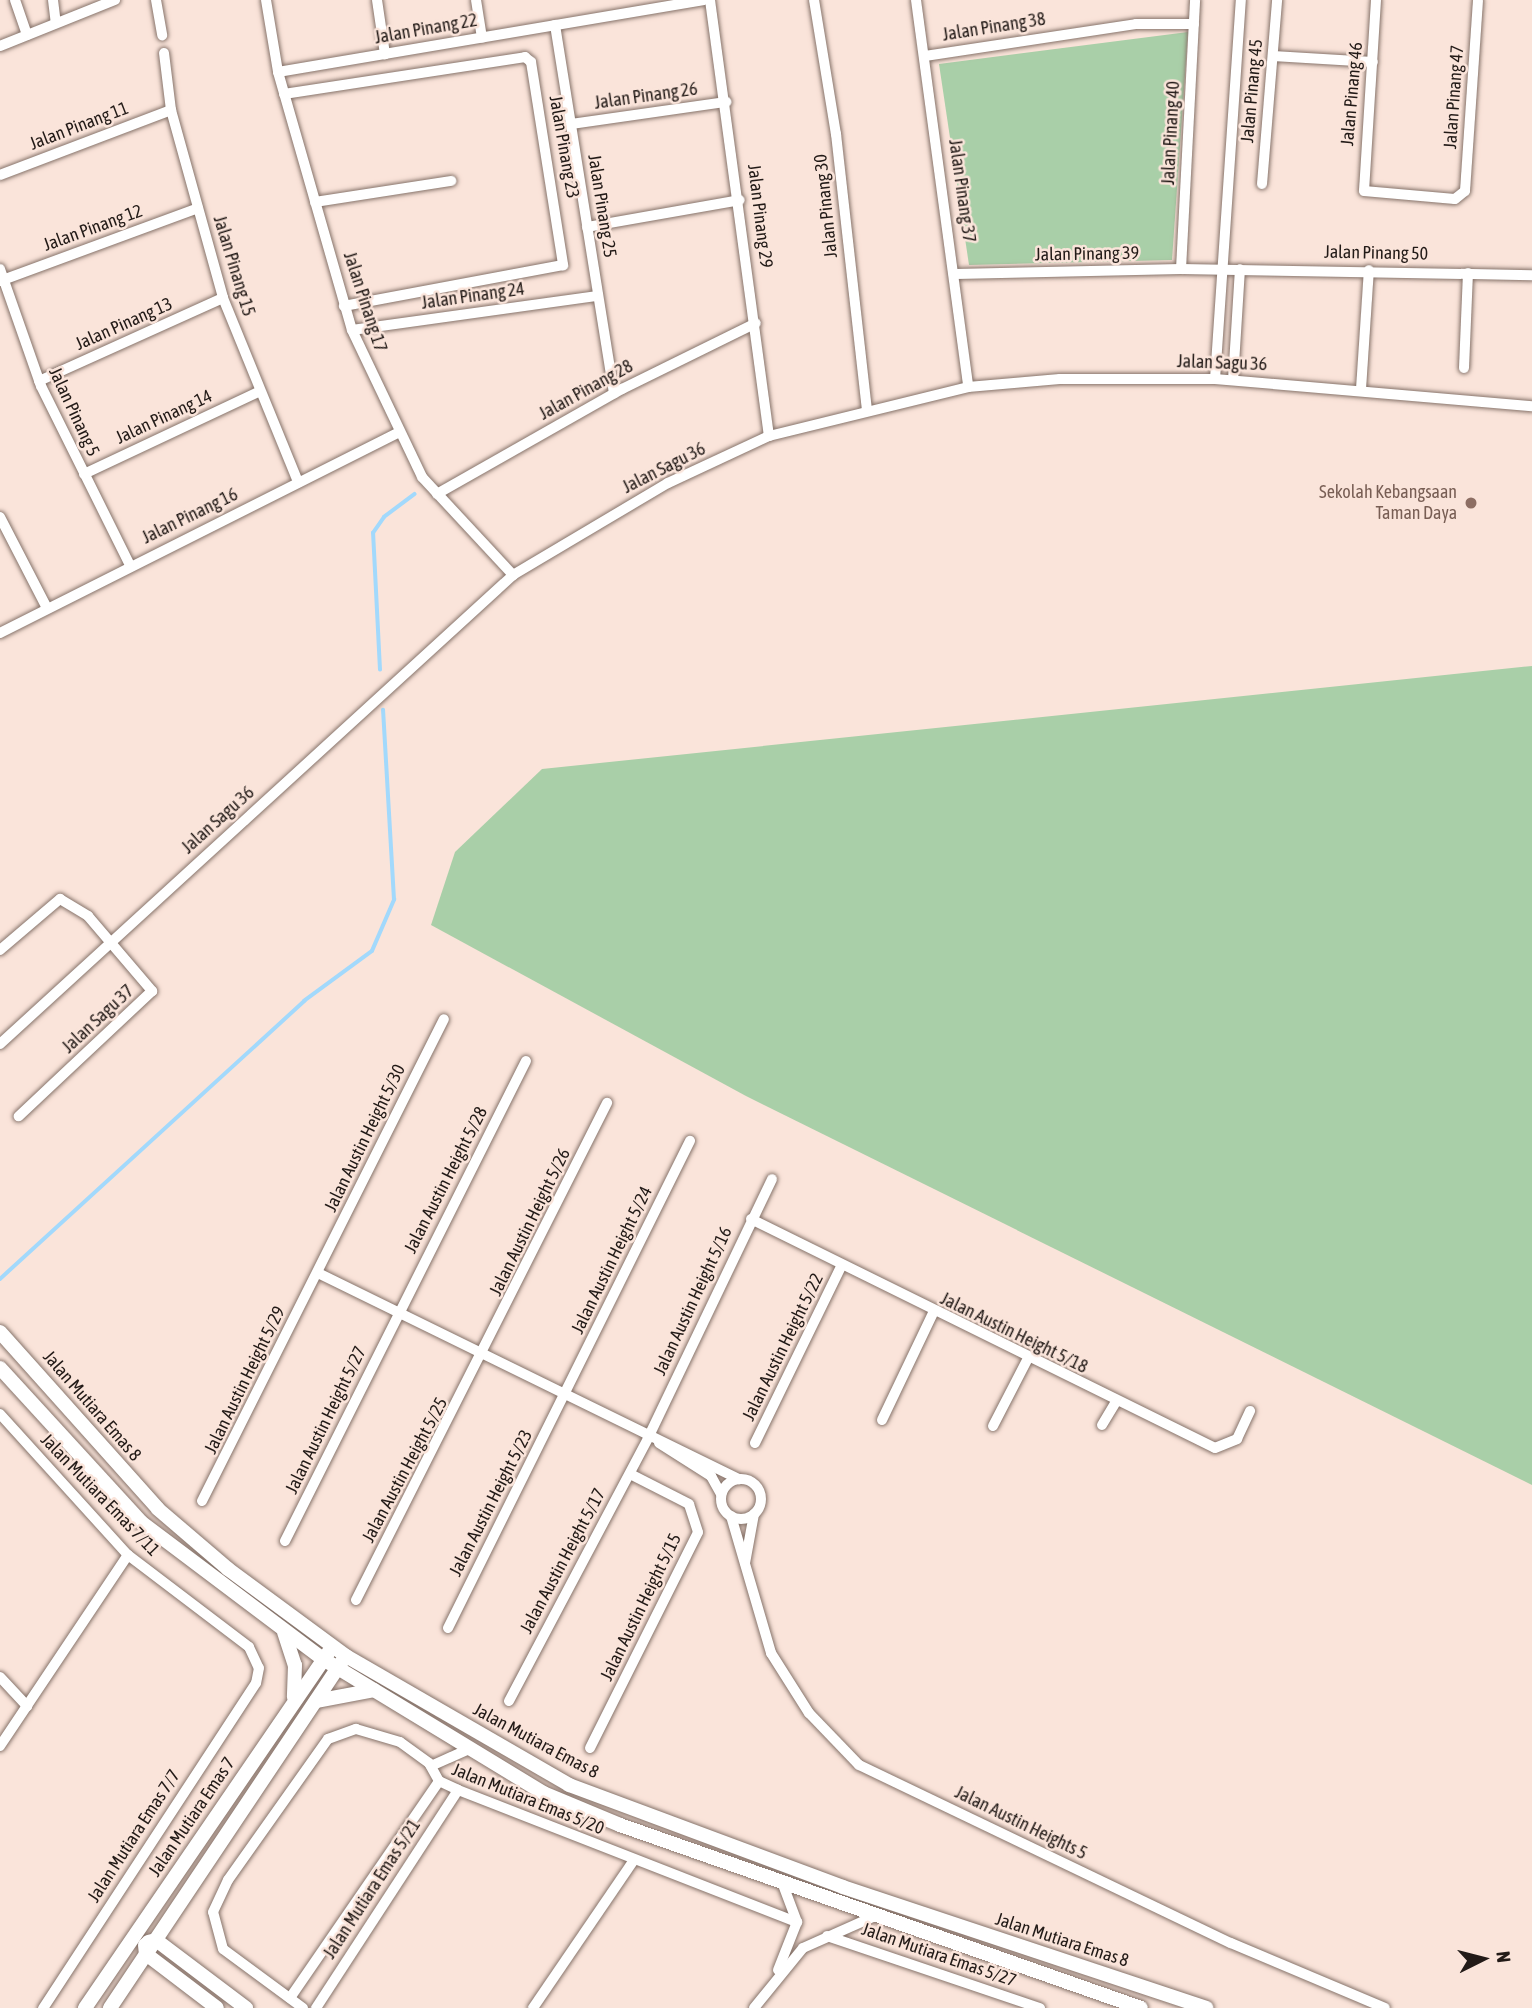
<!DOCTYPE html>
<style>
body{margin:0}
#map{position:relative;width:1532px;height:2008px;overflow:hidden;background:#fae4da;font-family:"Asap Condensed",sans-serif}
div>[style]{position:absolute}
.green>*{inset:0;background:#a9cfa8}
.stream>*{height:3.5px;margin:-1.75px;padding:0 1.75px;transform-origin:1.75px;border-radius:1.75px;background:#a2d9fc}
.roads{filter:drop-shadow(0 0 2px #86736a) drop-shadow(0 0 2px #86736a)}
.street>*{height:10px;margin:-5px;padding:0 5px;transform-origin:5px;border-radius:5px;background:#fff}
.street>.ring{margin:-5px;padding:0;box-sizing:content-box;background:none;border:10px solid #fff;border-radius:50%}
.secondary>*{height:14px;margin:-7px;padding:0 7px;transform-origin:7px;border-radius:7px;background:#fff}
.dots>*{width:19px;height:19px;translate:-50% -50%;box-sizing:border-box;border:4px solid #fae4da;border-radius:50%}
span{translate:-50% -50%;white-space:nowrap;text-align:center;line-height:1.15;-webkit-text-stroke:5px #fae4da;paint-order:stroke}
.street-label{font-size:18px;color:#221a17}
.education-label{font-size:18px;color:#785e54}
.right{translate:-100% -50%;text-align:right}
.north{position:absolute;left:1448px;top:1924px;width:70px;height:70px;-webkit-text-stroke:5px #fae4da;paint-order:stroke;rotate:84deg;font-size:19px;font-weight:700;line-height:28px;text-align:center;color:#221a17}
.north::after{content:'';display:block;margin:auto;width:24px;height:32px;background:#221a17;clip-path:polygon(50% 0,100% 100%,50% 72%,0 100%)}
</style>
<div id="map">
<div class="green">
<div style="clip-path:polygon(1188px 32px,1172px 260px,969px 265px,939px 64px)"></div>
<div style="clip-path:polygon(1532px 666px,1532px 1485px,746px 1096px,431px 925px,455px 852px,542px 769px)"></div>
</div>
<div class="stream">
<div style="left:380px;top:670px;width:137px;rotate:-92.9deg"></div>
<div style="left:373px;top:533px;width:19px;rotate:-55deg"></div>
<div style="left:384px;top:517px;width:38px;rotate:-37deg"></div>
<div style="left:0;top:1279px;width:412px;rotate:-42.4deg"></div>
<div style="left:304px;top:1001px;width:84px;rotate:-36.3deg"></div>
<div style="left:372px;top:951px;width:56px;rotate:-66.7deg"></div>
<div style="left:394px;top:900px;width:190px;rotate:-93.3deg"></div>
</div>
<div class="roads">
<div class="street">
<div style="left:15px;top:0;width:37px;rotate:71deg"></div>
<div style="left:53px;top:0;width:23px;rotate:83deg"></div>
<div style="left:156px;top:0;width:36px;rotate:80deg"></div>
<div style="left:266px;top:0;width:73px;rotate:80.5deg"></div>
<div style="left:278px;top:72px;width:268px;rotate:74deg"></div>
<div style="left:352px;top:330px;width:163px;rotate:64.5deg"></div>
<div style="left:422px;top:477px;width:134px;rotate:47.1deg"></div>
<div style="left:377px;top:0;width:55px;rotate:81.6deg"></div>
<div style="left:476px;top:0;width:38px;rotate:81deg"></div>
<div style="left:710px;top:0;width:440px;rotate:82.3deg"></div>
<div style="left:814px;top:0;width:136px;rotate:80.7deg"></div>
<div style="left:836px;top:134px;width:277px;rotate:83.6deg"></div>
<div style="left:916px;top:0;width:390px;rotate:82.3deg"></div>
<div style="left:1376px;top:0;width:191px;rotate:93.6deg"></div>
<div style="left:1364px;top:191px;width:91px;rotate:5deg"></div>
<div style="left:1455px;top:199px;width:13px;rotate:-39deg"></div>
<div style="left:1465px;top:191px;width:191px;rotate:-86.1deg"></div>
<div style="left:555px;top:25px;width:373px;rotate:80.9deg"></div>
<div style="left:0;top:46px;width:124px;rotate:-21.8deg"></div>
<div style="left:164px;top:53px;width:57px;rotate:83deg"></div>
<div style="left:171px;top:110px;width:195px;rotate:74.5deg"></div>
<div style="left:223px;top:298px;width:199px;rotate:67.8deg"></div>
<div style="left:925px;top:56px;width:213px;rotate:-8.6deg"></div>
<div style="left:1136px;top:24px;width:58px"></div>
<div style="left:1273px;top:56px;width:100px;rotate:3.4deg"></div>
<div style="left:278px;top:72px;width:432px;rotate:-9.6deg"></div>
<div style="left:284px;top:94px;width:244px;rotate:-8.7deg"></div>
<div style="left:525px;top:57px;width:8px;rotate:40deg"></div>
<div style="left:531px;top:62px;width:206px;rotate:81deg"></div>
<div style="left:563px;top:265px;width:223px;rotate:169.4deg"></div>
<div style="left:571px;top:124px;width:157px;rotate:-8.1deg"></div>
<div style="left:0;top:175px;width:183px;rotate:-20.8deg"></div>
<div style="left:1262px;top:184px;width:185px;rotate:-85.3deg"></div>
<div style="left:315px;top:202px;width:138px;rotate:-8.8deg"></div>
<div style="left:587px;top:227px;width:155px;rotate:-10deg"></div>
<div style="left:0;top:269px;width:124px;rotate:70.7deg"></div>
<div style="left:41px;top:386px;width:200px;rotate:63.6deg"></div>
<div style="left:1181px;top:269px;width:269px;rotate:-87deg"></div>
<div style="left:956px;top:274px;width:225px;rotate:-1.3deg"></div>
<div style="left:1181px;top:269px;width:351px;rotate:1deg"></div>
<div style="left:0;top:281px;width:211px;rotate:-20.2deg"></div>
<div style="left:352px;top:330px;width:248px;rotate:-7.9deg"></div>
<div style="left:1464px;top:368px;width:95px;rotate:-87.6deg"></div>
<div style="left:1215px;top:379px;width:380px;rotate:-86.1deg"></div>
<div style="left:1233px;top:380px;width:111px;rotate:-86.4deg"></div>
<div style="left:39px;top:381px;width:202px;rotate:-24.3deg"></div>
<div style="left:1361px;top:389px;width:119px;rotate:-86.2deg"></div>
<div style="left:84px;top:474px;width:192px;rotate:-25.2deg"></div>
<div style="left:437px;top:494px;width:213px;rotate:-29.6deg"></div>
<div style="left:622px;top:389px;width:149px;rotate:-26.2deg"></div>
<div style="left:0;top:517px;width:100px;rotate:62.7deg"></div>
<div style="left:0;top:633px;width:445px;rotate:-26.7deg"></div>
<div style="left:0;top:950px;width:79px;rotate:-40.4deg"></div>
<div style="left:60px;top:899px;width:33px;rotate:31deg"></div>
<div style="left:88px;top:916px;width:99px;rotate:49.5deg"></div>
<div style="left:152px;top:991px;width:183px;rotate:136.8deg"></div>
<div style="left:0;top:1044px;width:695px;rotate:-42.43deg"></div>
<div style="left:513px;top:575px;width:180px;rotate:-30.7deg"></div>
<div style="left:668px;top:483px;width:111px;rotate:-25deg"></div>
<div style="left:769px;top:436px;width:205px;rotate:-13.8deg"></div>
<div style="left:968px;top:387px;width:92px;rotate:-5deg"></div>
<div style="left:1060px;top:379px;width:155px"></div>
<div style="left:1215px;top:379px;width:318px;rotate:4.9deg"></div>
<div style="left:751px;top:1219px;width:517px;rotate:26.27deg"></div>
<div style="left:1215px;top:1448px;width:24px;rotate:-22deg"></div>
<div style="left:1237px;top:1439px;width:31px;rotate:-65deg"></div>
<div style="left:318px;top:1273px;width:469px;rotate:26.1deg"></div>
<div style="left:0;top:1414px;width:190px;rotate:47.8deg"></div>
<div style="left:128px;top:1555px;width:152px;rotate:37.2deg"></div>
<div style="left:249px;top:1647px;width:23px;rotate:65deg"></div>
<div style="left:259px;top:1668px;width:15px;rotate:101deg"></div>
<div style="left:256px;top:1683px;width:389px;rotate:123.2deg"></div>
<div style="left:882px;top:1420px;width:119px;rotate:-64.5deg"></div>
<div style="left:1102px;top:1425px;width:27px;rotate:-59deg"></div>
<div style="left:993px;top:1426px;width:74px;rotate:-62.7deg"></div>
<div style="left:659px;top:1443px;width:62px;rotate:32.4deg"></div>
<div style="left:711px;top:1476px;width:21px;rotate:61deg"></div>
<div style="left:755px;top:1443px;width:198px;rotate:-64deg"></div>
<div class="ring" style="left:721px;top:1479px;width:30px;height:30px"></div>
<div style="left:202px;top:1501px;width:539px;rotate:-63.34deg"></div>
<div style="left:731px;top:1516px;width:143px;rotate:73.7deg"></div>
<div style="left:771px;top:1653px;width:71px;rotate:57.7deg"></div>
<div style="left:809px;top:1713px;width:72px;rotate:46.1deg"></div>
<div style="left:859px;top:1765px;width:412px;rotate:25.6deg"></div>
<div style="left:1231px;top:1943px;width:167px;rotate:22.9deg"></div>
<div style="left:285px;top:1541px;width:537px;rotate:-63.34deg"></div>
<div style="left:745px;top:1563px;width:50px;rotate:-79.6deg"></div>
<div style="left:356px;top:1600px;width:557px;rotate:-63.2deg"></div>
<div style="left:448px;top:1628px;width:544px;rotate:-63.58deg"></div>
<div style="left:0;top:1677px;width:40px;rotate:47deg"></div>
<div style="left:509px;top:1701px;width:297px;rotate:-62.1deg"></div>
<div style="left:648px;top:1438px;width:287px;rotate:-64.4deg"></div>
<div style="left:0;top:1746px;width:230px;rotate:-56.2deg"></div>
<div style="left:590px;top:1748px;width:241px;rotate:-63.4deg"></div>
<div style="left:698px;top:1532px;width:29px;rotate:-108deg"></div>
<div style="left:689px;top:1504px;width:66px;rotate:-153deg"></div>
<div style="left:431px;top:1766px;width:42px;rotate:-24.1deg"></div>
<div style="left:827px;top:1936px;width:225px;rotate:18.7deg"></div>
<div style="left:778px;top:1970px;width:52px;rotate:-68.4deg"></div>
<div style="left:797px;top:1922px;width:43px;rotate:-110.6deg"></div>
<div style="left:290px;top:1998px;width:263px;rotate:-55.5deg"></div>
<div style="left:303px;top:2008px;width:99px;rotate:-143.6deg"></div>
<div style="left:223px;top:1949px;width:38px;rotate:-105deg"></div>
<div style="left:213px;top:1912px;width:35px;rotate:-65deg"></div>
<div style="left:228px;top:1880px;width:173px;rotate:-54.7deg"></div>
<div style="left:328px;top:1739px;width:30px;rotate:-20deg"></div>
<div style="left:356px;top:1729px;width:46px;rotate:16.5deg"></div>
<div style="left:400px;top:1742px;width:36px;rotate:36deg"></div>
<div style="left:429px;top:1763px;width:21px;rotate:61deg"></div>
<div style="left:439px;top:1781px;width:21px;rotate:25deg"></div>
<div style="left:458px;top:1790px;width:364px;rotate:21.3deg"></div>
<div style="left:316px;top:2008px;width:260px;rotate:-56.9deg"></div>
<div style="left:533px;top:2008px;width:179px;rotate:-55.7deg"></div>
<div style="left:754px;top:2008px;width:77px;rotate:-50.8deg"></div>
<div style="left:803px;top:1948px;width:79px;rotate:-24deg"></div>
</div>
<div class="secondary">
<div style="left:0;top:1332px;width:237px;rotate:48.2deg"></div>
<div style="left:158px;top:1509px;width:92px;rotate:40.6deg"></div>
<div style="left:228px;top:1569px;width:147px;rotate:36.4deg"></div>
<div style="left:346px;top:1656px;width:258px;rotate:30deg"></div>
<div style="left:569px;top:1785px;width:292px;rotate:20.4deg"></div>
<div style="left:843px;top:1887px;width:383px;rotate:18.4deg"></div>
<div style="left:0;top:1368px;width:209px;rotate:47.5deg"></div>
<div style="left:141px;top:1522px;width:228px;rotate:37deg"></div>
<div style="left:323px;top:1659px;width:258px;rotate:31.3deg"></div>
<div style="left:543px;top:1793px;width:83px;rotate:22.6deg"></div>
<div style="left:620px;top:1825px;width:552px;rotate:19.35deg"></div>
<div style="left:284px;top:1632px;width:35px;rotate:72deg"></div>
<div style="left:295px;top:1665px;width:32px;rotate:92deg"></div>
<div style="left:316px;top:1701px;width:59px;rotate:-10.7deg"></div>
<div style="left:148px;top:1942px;width:8px;rotate:-14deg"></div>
<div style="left:156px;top:1940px;width:113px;rotate:37.1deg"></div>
<div style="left:145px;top:1945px;width:9px;rotate:84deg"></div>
<div style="left:146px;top:1954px;width:89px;rotate:37.3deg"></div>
<div style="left:85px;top:2008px;width:432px;rotate:-55.6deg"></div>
<div style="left:110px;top:2008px;width:419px;rotate:-56.2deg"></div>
</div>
</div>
<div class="dots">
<div style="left:1471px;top:503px;background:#8d6e63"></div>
</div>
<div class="street-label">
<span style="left:994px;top:27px;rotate:-9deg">Jalan Pinang 38</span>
<span style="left:426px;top:29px;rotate:-10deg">Jalan Pinang 22</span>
<span style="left:1252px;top:91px;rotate:-85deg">Jalan Pinang 45</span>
<span style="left:1352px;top:94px;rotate:-85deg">Jalan Pinang 46</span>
<span style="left:646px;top:96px;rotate:-8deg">Jalan Pinang 26</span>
<span style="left:1454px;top:97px;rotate:-86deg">Jalan Pinang 47</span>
<span style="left:79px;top:126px;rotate:-21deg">Jalan Pinang 11</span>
<span style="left:1171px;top:133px;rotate:-87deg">Jalan Pinang 40</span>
<span style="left:564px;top:147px;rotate:80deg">Jalan Pinang 23</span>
<span style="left:962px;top:191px;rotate:82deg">Jalan Pinang 37</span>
<span style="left:602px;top:206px;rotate:81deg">Jalan Pinang 25</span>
<span style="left:826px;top:206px;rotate:-96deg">Jalan Pinang 30</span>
<span style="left:760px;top:216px;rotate:83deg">Jalan Pinang 29</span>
<span style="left:93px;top:228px;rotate:-20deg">Jalan Pinang 12</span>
<span style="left:1376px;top:253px;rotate:1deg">Jalan Pinang 50</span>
<span style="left:1087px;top:254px;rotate:-1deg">Jalan Pinang 39</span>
<span style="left:234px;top:266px;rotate:73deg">Jalan Pinang 15</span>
<span style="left:473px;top:296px;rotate:-8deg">Jalan Pinang 24</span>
<span style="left:365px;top:302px;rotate:72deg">Jalan Pinang 17</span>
<span style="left:124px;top:324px;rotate:-24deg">Jalan Pinang 13</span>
<span style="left:1222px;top:363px;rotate:2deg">Jalan Sagu 36</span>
<span style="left:586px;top:390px;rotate:-29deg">Jalan Pinang 28</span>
<span style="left:74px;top:412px;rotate:65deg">Jalan Pinang 5</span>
<span style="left:164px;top:417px;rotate:-25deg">Jalan Pinang 14</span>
<span style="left:664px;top:468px;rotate:-27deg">Jalan Sagu 36</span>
<span style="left:190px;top:516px;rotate:-26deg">Jalan Pinang 16</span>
<span style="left:218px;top:820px;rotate:-42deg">Jalan Sagu 36</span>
<span style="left:98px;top:1019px;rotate:-43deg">Jalan Sagu 37</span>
<span style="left:365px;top:1138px;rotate:-64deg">Jalan Austin Height 5/30</span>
<span style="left:446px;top:1180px;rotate:-63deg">Jalan Austin Height 5/28</span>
<span style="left:530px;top:1222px;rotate:-64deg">Jalan Austin Height 5/26</span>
<span style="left:612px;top:1260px;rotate:-64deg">Jalan Austin Height 5/24</span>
<span style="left:693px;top:1301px;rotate:-65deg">Jalan Austin Height 5/16</span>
<span style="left:1014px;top:1333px;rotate:26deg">Jalan Austin Height 5/18</span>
<span style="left:783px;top:1347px;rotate:-64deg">Jalan Austin Height 5/22</span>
<span style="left:245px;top:1380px;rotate:-64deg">Jalan Austin Height 5/29</span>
<span style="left:92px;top:1406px;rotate:49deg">Jalan Mutiara Emas 8</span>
<span style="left:326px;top:1420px;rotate:-64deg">Jalan Austin Height 5/27</span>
<span style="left:405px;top:1470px;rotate:-62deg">Jalan Austin Height 5/25</span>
<span style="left:100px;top:1495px;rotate:46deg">Jalan Mutiara Emas 7/11</span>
<span style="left:491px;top:1503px;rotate:-63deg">Jalan Austin Height 5/23</span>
<span style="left:563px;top:1561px;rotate:-62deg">Jalan Austin Height 5/17</span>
<span style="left:641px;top:1607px;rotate:-64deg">Jalan Austin Height 5/15</span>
<span style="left:536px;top:1741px;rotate:28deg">Jalan Mutiara Emas 8</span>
<span style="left:528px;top:1799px;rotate:22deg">Jalan Mutiara Emas 5/20</span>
<span style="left:192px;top:1817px;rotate:-56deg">Jalan Mutiara Emas 7</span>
<span style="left:1021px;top:1823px;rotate:26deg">Jalan Austin Heights 5</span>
<span style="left:134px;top:1836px;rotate:-57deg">Jalan Mutiara Emas 7/7</span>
<span style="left:372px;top:1889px;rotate:-57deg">Jalan Mutiara Emas 5/21</span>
<span style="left:1062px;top:1940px;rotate:18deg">Jalan Mutiara Emas 8</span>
<span style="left:939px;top:1955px;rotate:19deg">Jalan Mutiara Emas 5/27</span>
</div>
<div class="education-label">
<span class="right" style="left:1457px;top:503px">Sekolah Kebangsaan<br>Taman Daya</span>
</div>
<div class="north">N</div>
</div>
